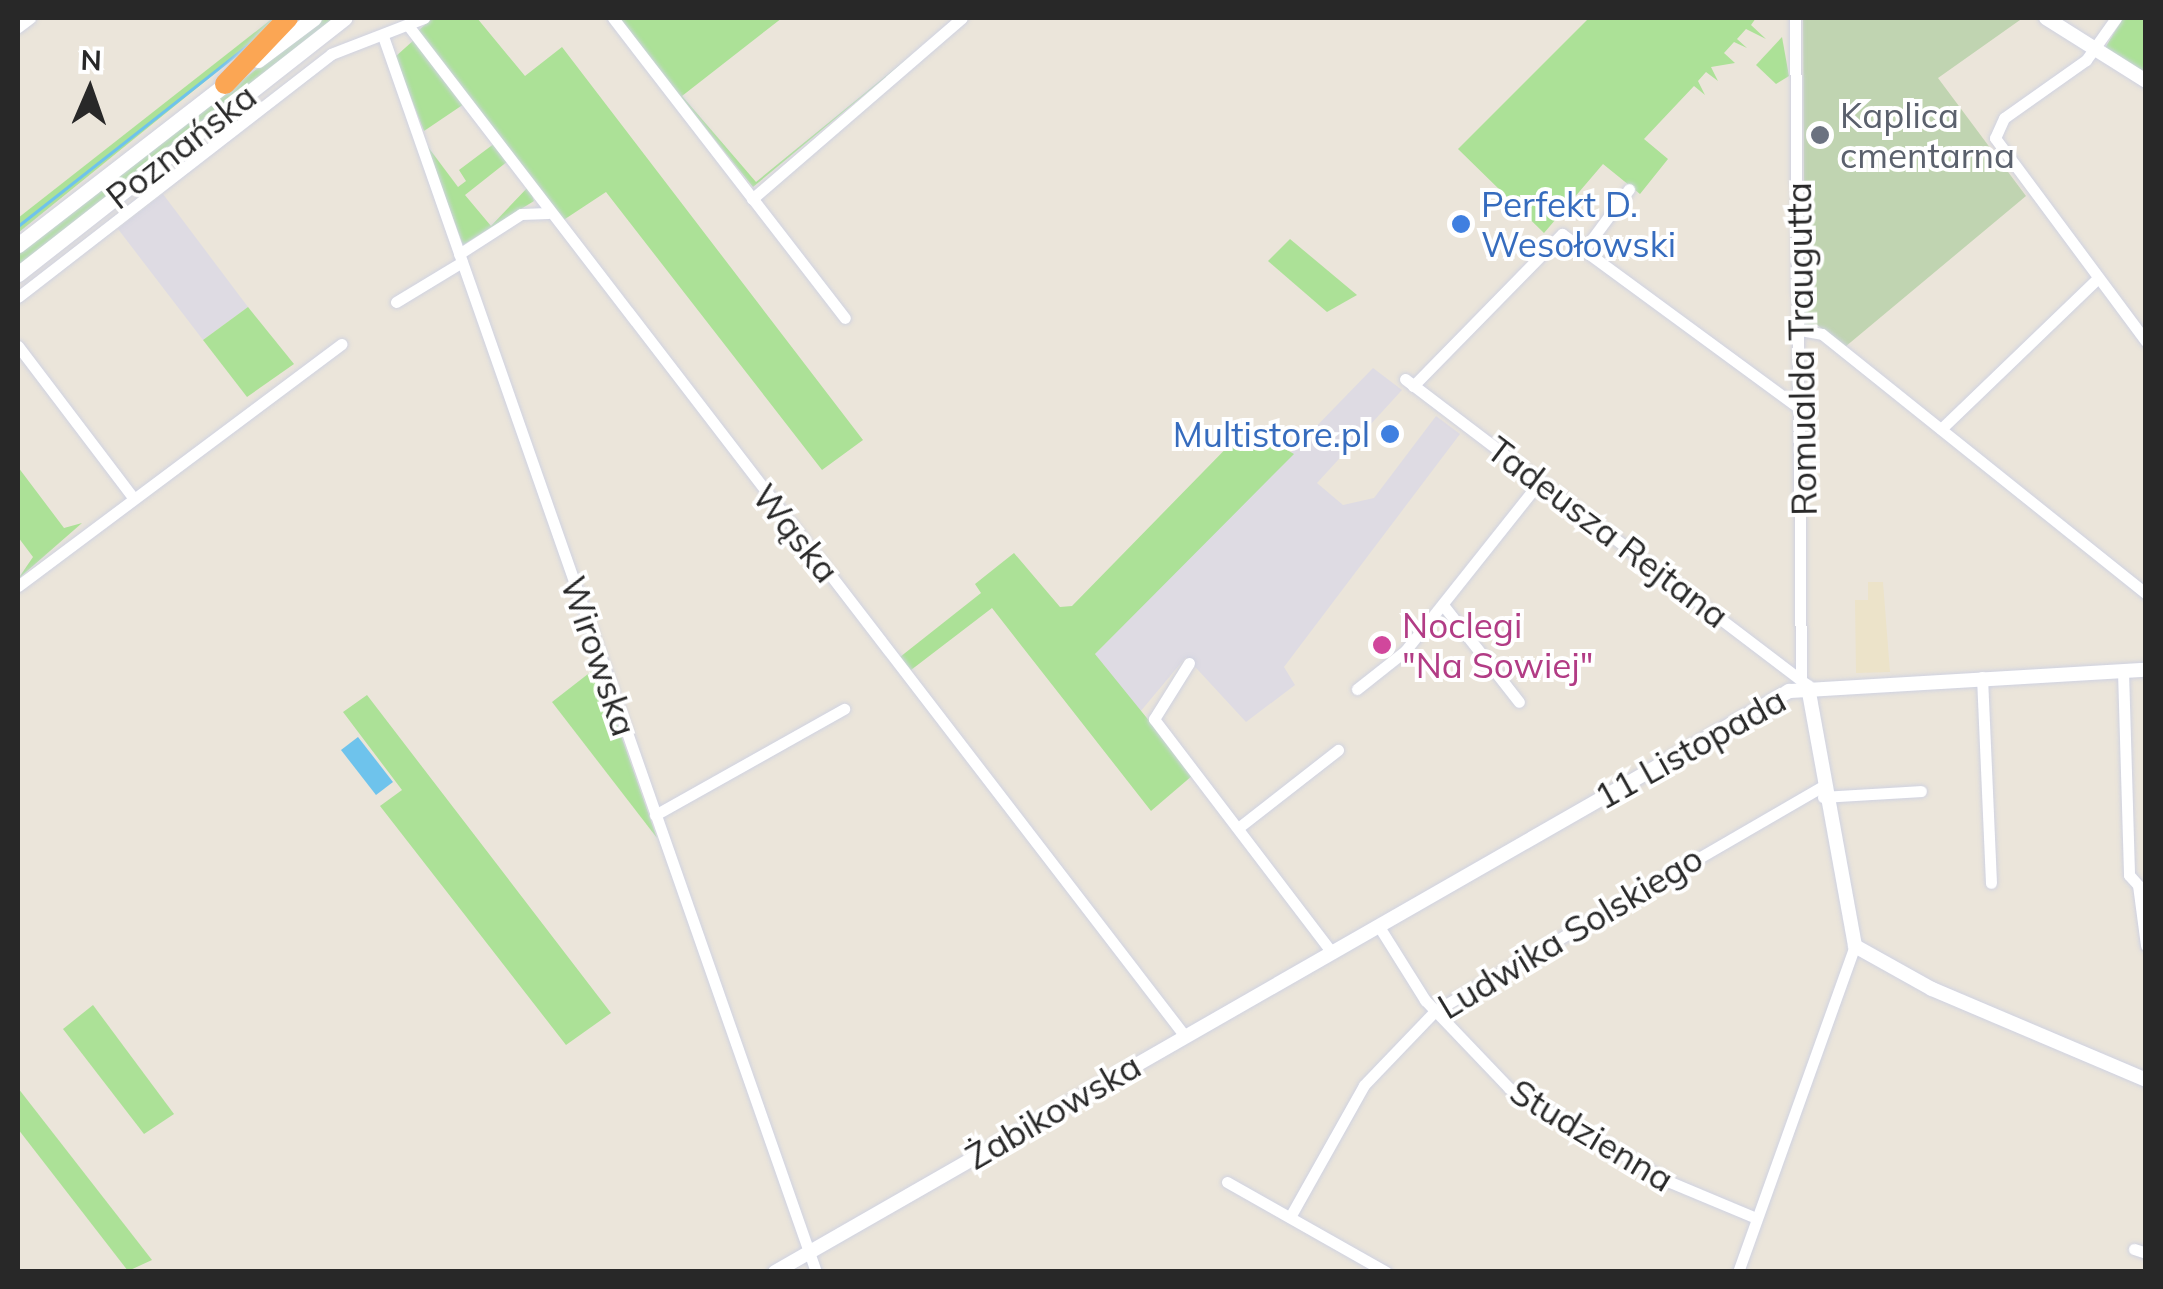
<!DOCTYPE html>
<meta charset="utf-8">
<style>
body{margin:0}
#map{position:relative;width:2163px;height:1289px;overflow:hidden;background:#ebe5da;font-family:Mulish,sans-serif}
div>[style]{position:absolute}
.industrial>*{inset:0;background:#dedbe3}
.education>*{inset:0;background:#ece3c9}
.green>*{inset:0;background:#ace197}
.cemetery>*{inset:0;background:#c0d4b1}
.water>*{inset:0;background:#6ec3ec}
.stream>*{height:2.5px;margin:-1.25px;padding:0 1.25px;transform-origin:1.25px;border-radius:1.25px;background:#6ec3ec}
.roads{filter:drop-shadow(0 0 2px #cfd2e1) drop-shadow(0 0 2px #cfd2e1)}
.minor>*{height:11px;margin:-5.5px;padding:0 5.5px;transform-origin:5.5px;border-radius:5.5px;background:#fff}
.tertiary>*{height:14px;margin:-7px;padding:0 7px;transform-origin:7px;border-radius:7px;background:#fff}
.secondary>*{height:15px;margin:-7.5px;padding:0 7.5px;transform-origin:7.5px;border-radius:7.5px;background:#fff}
.motorway>*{height:20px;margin:-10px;padding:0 10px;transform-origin:10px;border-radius:10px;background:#fba654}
.dots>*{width:28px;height:28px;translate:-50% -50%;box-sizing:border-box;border:5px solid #fff;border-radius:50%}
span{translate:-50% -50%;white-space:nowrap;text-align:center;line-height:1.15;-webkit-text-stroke:8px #fff;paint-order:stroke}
.worship-label{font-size:35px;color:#5b616d}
.left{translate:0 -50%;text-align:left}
.street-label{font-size:35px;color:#282828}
.shop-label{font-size:35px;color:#366cbe}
.right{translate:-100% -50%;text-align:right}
.hotel-label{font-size:35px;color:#b23c85}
.frame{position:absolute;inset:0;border:20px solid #282828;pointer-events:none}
.north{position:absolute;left:40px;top:40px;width:100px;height:100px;-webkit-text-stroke:8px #fff;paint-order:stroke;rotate:2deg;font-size:28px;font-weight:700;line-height:40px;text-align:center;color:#282828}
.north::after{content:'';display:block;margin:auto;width:35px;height:45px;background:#282828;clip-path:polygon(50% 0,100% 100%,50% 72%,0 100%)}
</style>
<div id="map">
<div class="industrial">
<div style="clip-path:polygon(163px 194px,248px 307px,203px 340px,118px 229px)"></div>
<div style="clip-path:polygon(1373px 368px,1402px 390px,1317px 483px,1343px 505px,1374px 498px,1436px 416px,1460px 434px,1284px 667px,1295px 685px,1246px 722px,1186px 657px,1140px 712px,1095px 654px)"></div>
</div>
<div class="education">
<div style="clip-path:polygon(1868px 582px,1883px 582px,1890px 672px,1856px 673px,1855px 600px,1868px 600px)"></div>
</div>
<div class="green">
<div style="clip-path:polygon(273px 18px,283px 18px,18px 233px,18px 218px)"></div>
<div style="clip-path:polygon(323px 18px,336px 18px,18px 267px,18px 252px)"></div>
<div style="clip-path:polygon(432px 18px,477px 18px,525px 76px,562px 47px,863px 440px,822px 470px,606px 192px,562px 221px,418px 31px)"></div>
<div style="clip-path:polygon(617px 18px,782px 18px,682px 96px,756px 182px,957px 18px,753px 187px)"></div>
<div style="clip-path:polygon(1589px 18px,1756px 18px,1751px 25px,1766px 39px,1746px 29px,1737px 39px,1747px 48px,1734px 42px,1724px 53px,1735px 63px,1711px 67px,1718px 81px,1706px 72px,1698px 81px,1705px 95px,1694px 86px,1644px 139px,1668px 159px,1640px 194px,1603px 164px,1544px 233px,1458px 149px)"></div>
<div style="clip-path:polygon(2123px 18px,2145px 18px,2145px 75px,2105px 48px)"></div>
<div style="clip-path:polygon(1782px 37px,1789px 76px,1776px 84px,1756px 65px)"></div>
<div style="clip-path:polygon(415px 39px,464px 104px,424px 131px,395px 57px)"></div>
<div style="clip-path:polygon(425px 143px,458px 187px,466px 181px,459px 170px,495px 143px,508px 161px,465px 195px,491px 226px,529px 186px,534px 201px,463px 245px)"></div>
<div style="clip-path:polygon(1290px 239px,1357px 295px,1327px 312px,1268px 261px)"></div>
<div style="clip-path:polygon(248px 307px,294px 364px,247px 397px,203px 340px)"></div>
<div style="clip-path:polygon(1247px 427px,1294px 454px,1095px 654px,1193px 775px,1151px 811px,992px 608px,911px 670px,900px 657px,981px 593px,975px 584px,1014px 553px,1060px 607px,1072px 606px)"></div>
<div style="clip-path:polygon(18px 467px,64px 528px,82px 523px,18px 579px,33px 557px,18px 537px)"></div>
<div style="clip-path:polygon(597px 667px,657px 838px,552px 702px)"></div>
<div style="clip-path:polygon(367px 695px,611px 1013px,566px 1045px,380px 806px,402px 790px,343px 712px)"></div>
<div style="clip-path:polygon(93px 1005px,174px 1114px,144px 1134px,63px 1029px)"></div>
<div style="clip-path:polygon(18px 1088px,152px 1260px,128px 1271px,18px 1129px)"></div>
</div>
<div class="cemetery">
<div style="clip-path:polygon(1803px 18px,2020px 20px,1938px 78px,2026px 196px,1845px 347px,1816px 324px,1805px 327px)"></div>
</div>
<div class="water">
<div style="clip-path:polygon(358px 737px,393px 782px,376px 795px,341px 750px)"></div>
</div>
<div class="stream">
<div style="left:18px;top:226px;width:298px;rotate:-38.2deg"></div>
</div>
<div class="roads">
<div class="minor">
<div style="left:613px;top:18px;width:379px;rotate:52.3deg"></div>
<div style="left:1795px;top:18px;width:661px;rotate:89.48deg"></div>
<div style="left:2116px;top:18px;width:52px;rotate:125.5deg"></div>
<div style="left:2086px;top:60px;width:100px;rotate:144.7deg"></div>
<div style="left:2004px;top:118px;width:22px;rotate:114deg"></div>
<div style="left:1995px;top:138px;width:253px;rotate:53.4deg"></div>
<div style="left:18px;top:27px;width:15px;rotate:-37deg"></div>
<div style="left:410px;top:28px;width:1270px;rotate:52.45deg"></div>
<div style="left:384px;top:39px;width:1306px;rotate:70.69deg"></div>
<div style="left:752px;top:199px;width:277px;rotate:-40.8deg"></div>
<div style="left:1586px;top:247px;width:72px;rotate:-53.4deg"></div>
<div style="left:459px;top:254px;width:74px;rotate:-32.8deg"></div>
<div style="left:521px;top:214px;width:27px;rotate:-2deg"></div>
<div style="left:18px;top:297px;width:396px;rotate:-37.8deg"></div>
<div style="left:331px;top:54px;width:100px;rotate:-21.2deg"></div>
<div style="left:396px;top:302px;width:77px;rotate:-31.2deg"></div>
<div style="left:1800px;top:330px;width:22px;rotate:10deg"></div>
<div style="left:1822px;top:334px;width:415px;rotate:38.7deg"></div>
<div style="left:18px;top:346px;width:188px;rotate:52.8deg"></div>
<div style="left:1405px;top:379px;width:504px;rotate:37.26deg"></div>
<div style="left:1413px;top:386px;width:213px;rotate:-45.6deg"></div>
<div style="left:1562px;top:234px;width:298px;rotate:36.3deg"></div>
<div style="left:1941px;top:429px;width:215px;rotate:-43.9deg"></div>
<div style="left:18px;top:586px;width:404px;rotate:-36.8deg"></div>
<div style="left:1443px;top:605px;width:123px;rotate:51.9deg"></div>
<div style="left:1189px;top:663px;width:66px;rotate:122deg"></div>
<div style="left:1154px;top:719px;width:292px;rotate:52.7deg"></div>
<div style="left:2123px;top:671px;width:204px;rotate:88.3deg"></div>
<div style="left:2129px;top:875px;width:13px;rotate:48deg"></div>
<div style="left:1982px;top:677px;width:206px;rotate:87.5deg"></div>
<div style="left:1357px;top:689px;width:61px;rotate:-38.4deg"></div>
<div style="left:1405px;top:651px;width:217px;rotate:-51.5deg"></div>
<div style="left:1823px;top:797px;width:98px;rotate:-3.5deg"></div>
<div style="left:655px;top:815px;width:217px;rotate:-29.3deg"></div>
<div style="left:1238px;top:828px;width:127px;rotate:-38deg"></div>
<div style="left:2138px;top:885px;width:61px;rotate:82.4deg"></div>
<div style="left:1378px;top:925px;width:89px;rotate:57.9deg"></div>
<div style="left:1425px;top:1000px;width:122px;rotate:46.3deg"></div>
<div style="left:1509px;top:1088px;width:186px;rotate:30.3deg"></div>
<div style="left:1670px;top:1182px;width:93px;rotate:22.7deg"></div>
<div style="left:1227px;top:1182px;width:183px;rotate:29.5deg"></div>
<div style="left:1290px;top:1217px;width:151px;rotate:-60.7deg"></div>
<div style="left:1364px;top:1085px;width:103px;rotate:-46.2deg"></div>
<div style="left:1435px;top:1011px;width:446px;rotate:-30.1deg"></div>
<div style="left:2134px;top:1249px;width:13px;rotate:18deg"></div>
<div style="left:1738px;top:1272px;width:346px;rotate:-70.3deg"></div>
</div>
<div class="tertiary">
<div style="left:2046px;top:18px;width:118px;rotate:32.2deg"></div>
<div style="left:1808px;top:687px;width:263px;rotate:79.7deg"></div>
<div style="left:1855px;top:946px;width:88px;rotate:29.2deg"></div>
<div style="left:1932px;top:989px;width:233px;rotate:23deg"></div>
<div style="left:775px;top:1272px;width:1169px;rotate:-29.81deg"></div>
<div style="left:1789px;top:691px;width:358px;rotate:-3.4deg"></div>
</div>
<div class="secondary">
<div style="left:258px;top:60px;width:70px;rotate:-36.9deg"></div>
<div style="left:18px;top:245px;width:269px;rotate:-37.8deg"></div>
<div style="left:18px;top:274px;width:415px;rotate:-38.1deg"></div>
</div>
<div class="motorway">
<div style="left:225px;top:84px;width:91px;rotate:-46.3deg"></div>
</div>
</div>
<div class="dots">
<div style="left:1820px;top:135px;background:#6b7280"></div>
<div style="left:1461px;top:224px;background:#3f7fe0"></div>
<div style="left:1390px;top:434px;background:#3f7fe0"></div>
<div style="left:1382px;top:645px;background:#d1479c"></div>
</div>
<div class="worship-label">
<span class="left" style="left:1840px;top:135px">Kaplica<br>cmentarna</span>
</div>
<div class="street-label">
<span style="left:181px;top:146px;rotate:-38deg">Poznańska</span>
<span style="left:1801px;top:349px;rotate:-91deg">Romualda Traugutta</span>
<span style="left:1608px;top:532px;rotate:37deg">Tadeusza Rejtana</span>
<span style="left:796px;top:533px;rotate:51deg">Wąska</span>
<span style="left:599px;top:656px;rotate:71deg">Wirowska</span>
<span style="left:1690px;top:748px;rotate:-29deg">11 Listopada</span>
<span style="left:1570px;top:932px;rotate:-31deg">Ludwika Solskiego</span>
<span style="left:1053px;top:1111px;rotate:-30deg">Żabikowska</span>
<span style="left:1592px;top:1135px;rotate:31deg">Studzienna</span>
</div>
<div class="shop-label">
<span class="left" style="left:1481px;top:224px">Perfekt D.<br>Wesołowski</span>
<span class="right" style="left:1370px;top:434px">Multistore.pl</span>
</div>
<div class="hotel-label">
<span class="left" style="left:1402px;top:645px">Noclegi<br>"Na Sowiej"</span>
</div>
<div class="frame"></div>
<div class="north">N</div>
</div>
